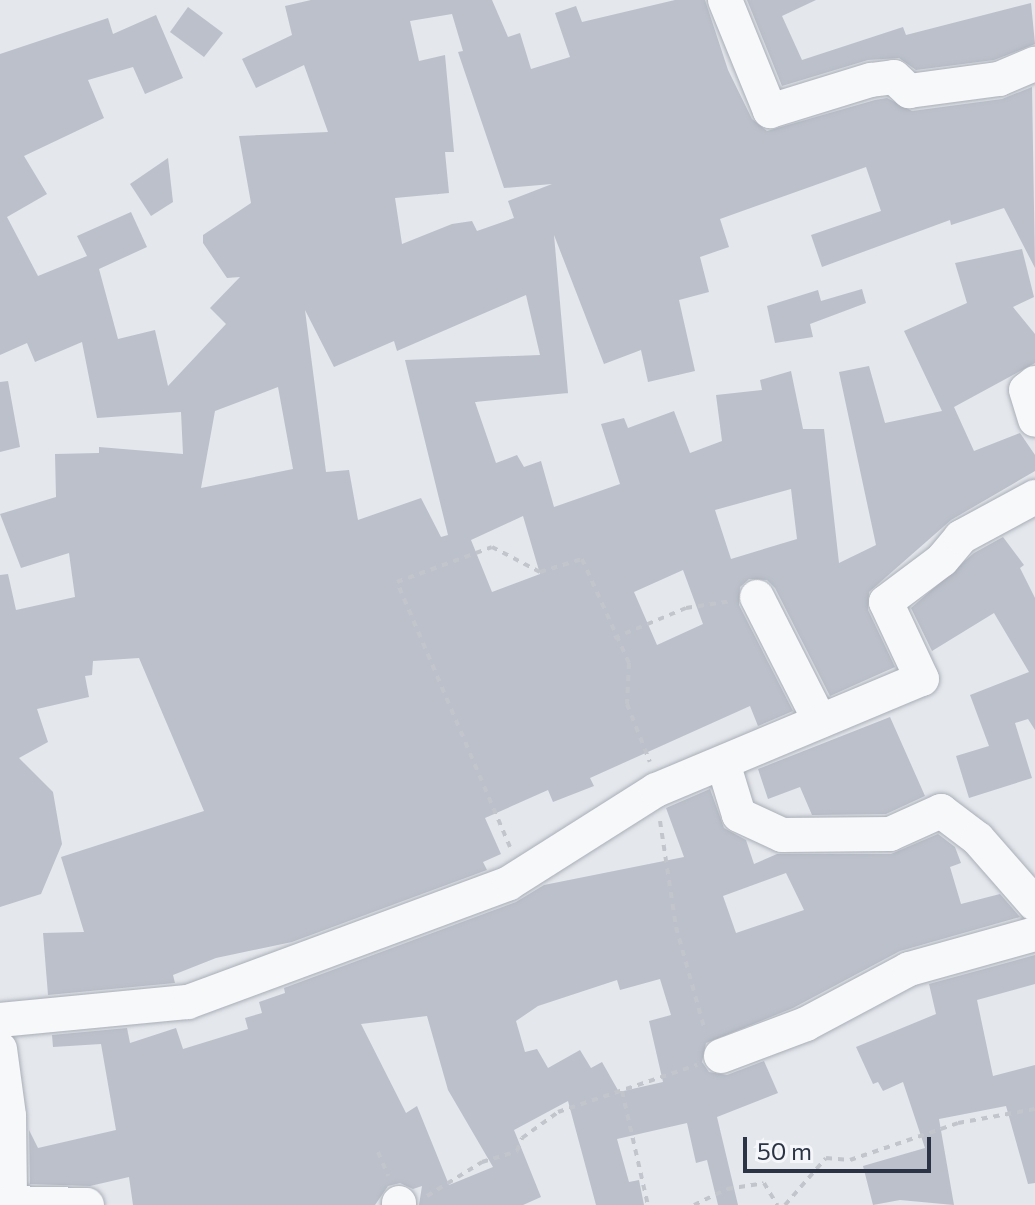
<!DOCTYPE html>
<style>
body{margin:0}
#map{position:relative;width:1035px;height:1205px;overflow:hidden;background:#e4e7ec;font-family:Commissioner,sans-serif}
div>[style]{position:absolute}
.building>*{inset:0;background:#bbc0ca}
.path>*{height:4px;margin-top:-2px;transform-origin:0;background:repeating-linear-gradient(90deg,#c2c5cb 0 6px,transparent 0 12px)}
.roads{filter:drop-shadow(0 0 2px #a9aeb7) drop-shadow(0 0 2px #a9aeb7)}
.minor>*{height:34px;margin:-17px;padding:0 17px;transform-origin:17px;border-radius:17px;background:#f7f8fa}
span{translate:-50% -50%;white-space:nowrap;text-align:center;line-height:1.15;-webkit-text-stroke:6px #f4f6f9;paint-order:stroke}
.scale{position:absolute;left:743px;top:1137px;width:188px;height:36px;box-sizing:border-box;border:4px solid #2b3445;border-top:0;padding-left:10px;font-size:24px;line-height:28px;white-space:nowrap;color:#2b3445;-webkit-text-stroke:6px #f4f6f9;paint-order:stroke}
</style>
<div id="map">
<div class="building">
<div style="clip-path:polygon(evenodd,311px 0,492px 0,508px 37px,520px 33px,531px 69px,570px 57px,555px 13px,576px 6px,582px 22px,675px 0,705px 0,728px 70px,752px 119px,767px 131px,875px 100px,887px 98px,912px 111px,1002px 99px,1032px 87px,1035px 268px,1004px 208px,951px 225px,950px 220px,822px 267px,811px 235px,881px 211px,866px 167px,720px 219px,729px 247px,700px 257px,709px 292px,679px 300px,695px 371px,648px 382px,641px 350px,604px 364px,554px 235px,568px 393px,475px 402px,496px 463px,517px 455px,524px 467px,541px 461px,554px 507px,620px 484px,601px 424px,624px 418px,628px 428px,674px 411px,690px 453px,722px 441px,716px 395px,762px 390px,760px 380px,791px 371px,803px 429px,824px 429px,839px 563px,876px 545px,839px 372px,869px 366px,885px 423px,942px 411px,904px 331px,967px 303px,955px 263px,1022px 249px,1034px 297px,1013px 307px,1035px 334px,1035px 363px,954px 407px,974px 451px,1020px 433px,1035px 455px,1035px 471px,951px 520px,869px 592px,868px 610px,895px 667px,830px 696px,775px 588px,767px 580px,749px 579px,740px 587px,739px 605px,793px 711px,758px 726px,750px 706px,590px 778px,594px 786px,553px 802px,548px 790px,485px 818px,501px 854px,483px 862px,487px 870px,292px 942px,216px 958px,173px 975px,175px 983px,48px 995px,43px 933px,84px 932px,61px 857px,204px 811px,139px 658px,93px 661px,92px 675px,85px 676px,89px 697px,37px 709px,48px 742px,19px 758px,53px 792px,62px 844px,41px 894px,0 907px,0 575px,8px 574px,16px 610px,75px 597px,69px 553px,21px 568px,0 514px,56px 497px,55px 454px,99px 453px,99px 447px,183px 454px,181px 412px,97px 418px,82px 342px,35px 362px,27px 343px,0 355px,0 54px,108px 18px,113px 34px,156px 15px,183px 78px,145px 94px,133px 67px,88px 80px,104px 118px,24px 156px,47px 194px,7px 217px,38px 276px,87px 256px,77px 236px,131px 212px,147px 247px,99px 269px,118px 339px,155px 330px,168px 386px,226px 324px,210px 308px,240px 277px,227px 278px,203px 243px,203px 235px,251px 203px,239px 136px,328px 132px,304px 65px,256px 88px,242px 59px,292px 35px,285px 6px,311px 0,452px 14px,463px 51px,458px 52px,504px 188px,552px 184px,508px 201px,514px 218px,477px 231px,472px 221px,452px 224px,402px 244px,395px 198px,449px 193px,445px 152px,454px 152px,445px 55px,419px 61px,410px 21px,452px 14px,311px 0,526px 295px,540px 355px,405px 360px,448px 535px,441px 537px,421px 498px,358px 520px,349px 470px,326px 472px,305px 310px,334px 367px,394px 341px,397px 351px,526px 295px,311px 0,278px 387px,293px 469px,201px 488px,215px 411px,278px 387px,311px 0,791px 489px,797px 539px,731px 559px,715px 510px,791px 489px,311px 0,523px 516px,540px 574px,492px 592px,471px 540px,523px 516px,311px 0,683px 570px,703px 624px,657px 645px,634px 592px,683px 570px)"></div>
<div style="clip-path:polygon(747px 0,816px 0,782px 16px,802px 60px,903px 27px,906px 35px,1031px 3px,1035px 44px,994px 60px,916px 70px,899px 58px,868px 60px,782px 86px)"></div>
<div style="clip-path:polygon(188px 7px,223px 33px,204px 57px,170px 32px)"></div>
<div style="clip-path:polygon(168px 158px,173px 202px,151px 216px,130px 184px)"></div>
<div style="clip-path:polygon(862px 289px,866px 303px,810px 324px,813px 337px,775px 343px,767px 306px,818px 290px,821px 301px)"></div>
<div style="clip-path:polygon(8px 381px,20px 447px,0 452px,0 382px)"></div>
<div style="clip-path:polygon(1003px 537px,1024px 565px,1020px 568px,1035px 598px,1035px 730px,1028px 719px,1015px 723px,1032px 778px,969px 798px,956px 756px,989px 746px,970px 695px,1029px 672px,994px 613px,932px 651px,911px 608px,974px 553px)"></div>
<div style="clip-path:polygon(890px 717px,925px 796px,886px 814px,812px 815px,800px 787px,768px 799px,758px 769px)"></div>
<div style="clip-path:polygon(evenodd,710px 789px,724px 828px,746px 840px,754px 864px,777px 854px,891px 854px,938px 834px,955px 847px,961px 863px,950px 867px,961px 904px,1000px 894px,1020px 917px,900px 951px,793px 1008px,706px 1043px,702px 1062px,709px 1072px,727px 1075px,764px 1061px,778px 1093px,717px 1117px,738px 1205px,718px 1205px,707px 1160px,696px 1163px,687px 1123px,617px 1139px,629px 1182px,639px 1180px,644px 1205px,596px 1205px,568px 1101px,514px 1130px,541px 1197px,523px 1205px,419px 1205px,422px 1186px,413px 1189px,400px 1183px,388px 1186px,375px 1205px,133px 1205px,129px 1177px,90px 1186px,30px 1184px,29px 1130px,38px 1148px,116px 1130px,101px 1044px,53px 1047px,52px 1035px,127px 1028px,130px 1043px,176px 1028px,183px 1049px,248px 1029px,245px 1018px,262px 1013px,259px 1002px,285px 993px,284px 988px,516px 902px,544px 885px,684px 857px,666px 808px,710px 789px,786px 873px,804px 910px,736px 933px,723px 896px,786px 873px,710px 789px,660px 979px,671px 1015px,649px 1021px,663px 1082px,619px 1092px,602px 1062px,591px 1068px,580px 1050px,548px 1068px,537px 1049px,525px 1052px,516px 1021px,538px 1006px,617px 980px,620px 990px,660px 979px,710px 789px,427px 1016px,448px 1090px,493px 1167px,449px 1185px,417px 1106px,406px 1113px,361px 1024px,427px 1016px)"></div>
<div style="clip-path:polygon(1035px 955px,1035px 984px,977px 1000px,993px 1076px,1035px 1065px,1035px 1183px,1028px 1184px,1006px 1106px,939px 1119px,954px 1205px,900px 1200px,873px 1205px,863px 1166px,925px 1148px,903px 1082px,883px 1091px,878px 1082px,873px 1084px,856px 1047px,936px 1014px,929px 984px)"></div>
</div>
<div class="path">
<div style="left:614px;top:638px;width:78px;rotate:-22.6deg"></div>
<div style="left:686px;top:608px;width:46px;rotate:-8.8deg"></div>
<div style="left:660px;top:821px;width:107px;rotate:81.4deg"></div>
<div style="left:676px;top:927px;width:108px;rotate:74.4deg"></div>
<div style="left:510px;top:847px;width:288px;rotate:-113.1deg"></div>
<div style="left:397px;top:582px;width:101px;rotate:-20.2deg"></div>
<div style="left:492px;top:547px;width:54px;rotate:27.5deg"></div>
<div style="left:540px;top:572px;width:44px;rotate:-17.2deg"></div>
<div style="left:582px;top:559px;width:114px;rotate:65.7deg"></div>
<div style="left:629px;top:663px;width:41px;rotate:92.8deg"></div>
<div style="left:627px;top:704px;width:62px;rotate:68.4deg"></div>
<div style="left:622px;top:1091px;width:117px;rotate:77.2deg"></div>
<div style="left:378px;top:1152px;width:26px;rotate:67deg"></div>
<div style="left:427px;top:1196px;width:65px;rotate:-31.7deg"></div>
<div style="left:482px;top:1162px;width:37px;rotate:-17deg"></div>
<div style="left:517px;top:1151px;width:14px;rotate:-69deg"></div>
<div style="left:522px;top:1138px;width:44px;rotate:-35.8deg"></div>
<div style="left:558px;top:1112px;width:147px;rotate:-18.7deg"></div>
<div style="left:694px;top:1205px;width:37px;rotate:-26deg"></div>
<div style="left:727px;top:1189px;width:37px;rotate:-9deg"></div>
<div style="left:764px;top:1183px;width:26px;rotate:59deg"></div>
<div style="left:785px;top:1205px;width:62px;rotate:-48.9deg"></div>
<div style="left:826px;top:1158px;width:24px;rotate:5deg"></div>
<div style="left:850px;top:1160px;width:114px;rotate:-18.9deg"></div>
<div style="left:958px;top:1123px;width:78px;rotate:-10.3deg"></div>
</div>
<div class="roads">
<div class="minor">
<div style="left:725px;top:0;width:120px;rotate:67.9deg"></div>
<div style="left:770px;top:111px;width:106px;rotate:-17.1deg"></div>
<div style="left:871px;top:80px;width:23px;rotate:-7deg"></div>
<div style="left:894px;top:77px;width:21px;rotate:43deg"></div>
<div style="left:909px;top:91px;width:91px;rotate:-7.6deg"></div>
<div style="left:999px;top:79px;width:39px;rotate:-23deg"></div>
<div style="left:1035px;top:383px;width:11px;rotate:142deg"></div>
<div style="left:1026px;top:390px;width:31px;rotate:73deg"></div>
<div style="left:757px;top:597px;width:139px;rotate:63.1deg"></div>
<div style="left:724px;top:766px;width:51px;rotate:73deg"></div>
<div style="left:739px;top:815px;width:47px;rotate:24.9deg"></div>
<div style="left:782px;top:835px;width:108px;rotate:-0.5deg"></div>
<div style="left:890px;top:834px;width:56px;rotate:-24.3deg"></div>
<div style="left:941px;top:811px;width:46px;rotate:37.1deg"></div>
<div style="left:978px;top:839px;width:86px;rotate:48.8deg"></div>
<div style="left:0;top:1020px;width:189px;rotate:-5.5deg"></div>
<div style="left:188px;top:1002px;width:342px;rotate:-20.3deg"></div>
<div style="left:509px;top:883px;width:174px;rotate:-32.3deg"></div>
<div style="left:656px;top:790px;width:288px;rotate:-22.7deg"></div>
<div style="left:922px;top:679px;width:85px;rotate:-115.1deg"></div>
<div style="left:886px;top:602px;width:70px;rotate:-36.9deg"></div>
<div style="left:942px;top:560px;width:30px;rotate:-50deg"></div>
<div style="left:961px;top:537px;width:84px;rotate:-28.4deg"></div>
<div style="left:0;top:1049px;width:68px;rotate:82.3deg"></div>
<div style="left:9px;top:1116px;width:87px;rotate:89.3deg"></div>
<div style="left:10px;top:1203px;width:77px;rotate:1.5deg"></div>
<div style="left:721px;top:1056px;width:91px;rotate:-20.6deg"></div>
<div style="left:806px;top:1024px;width:117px;rotate:-28.1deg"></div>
<div style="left:909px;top:969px;width:131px;rotate:-15.5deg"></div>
<div style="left:399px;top:1205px;width:2px;rotate:-90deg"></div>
</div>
</div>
<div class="scale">50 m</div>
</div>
